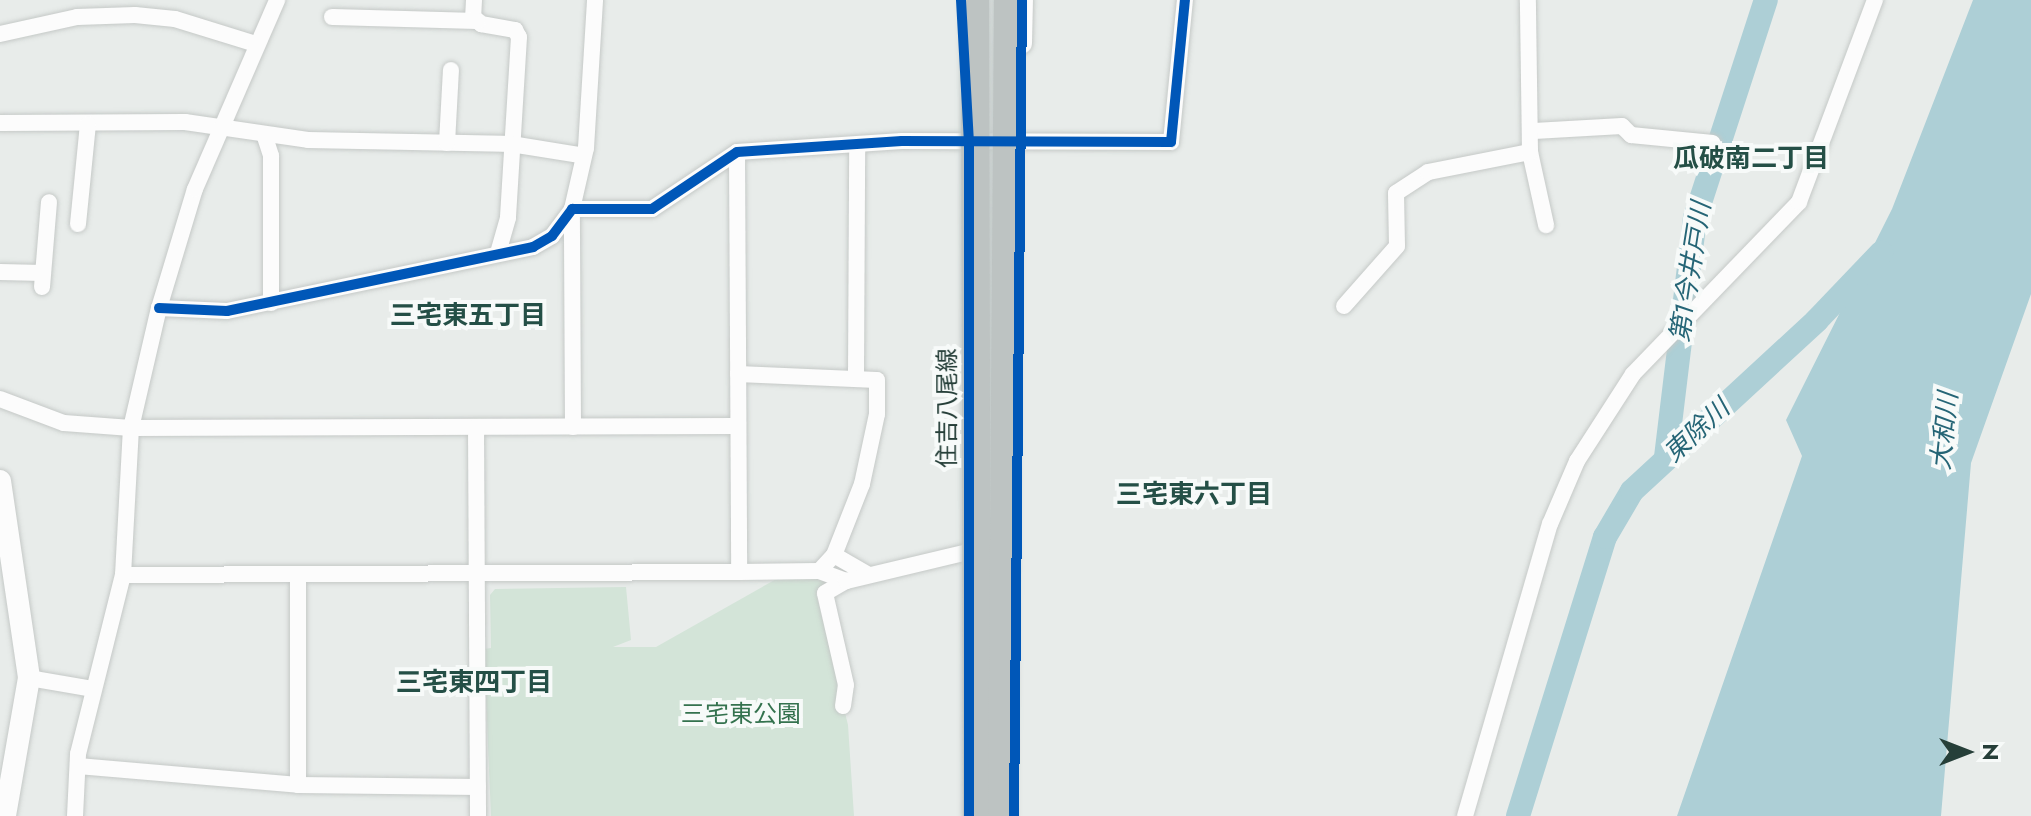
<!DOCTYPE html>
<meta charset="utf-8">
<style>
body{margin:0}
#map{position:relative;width:2031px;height:816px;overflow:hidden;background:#e8ecea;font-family:Jost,"Noto Sans JP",sans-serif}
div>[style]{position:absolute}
.green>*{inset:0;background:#d3e4d8}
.water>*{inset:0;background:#adcfd6}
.river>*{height:24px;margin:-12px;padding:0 12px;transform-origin:12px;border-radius:12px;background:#adcfd6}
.roads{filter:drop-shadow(0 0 2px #c5c9c7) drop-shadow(0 0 2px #c5c9c7)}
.minor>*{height:16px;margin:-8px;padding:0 8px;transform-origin:8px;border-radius:8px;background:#fcfcfc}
.secondary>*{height:22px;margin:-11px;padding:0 11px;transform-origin:11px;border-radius:11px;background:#fcfcfc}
.bridges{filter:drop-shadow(0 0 2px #c3cac9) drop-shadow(0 0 2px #c3cac9)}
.motorway-bridge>*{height:28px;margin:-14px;padding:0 14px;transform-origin:14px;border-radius:14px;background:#bdc3c2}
.cycleway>*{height:10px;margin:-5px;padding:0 5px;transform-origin:5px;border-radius:5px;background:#0057b8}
span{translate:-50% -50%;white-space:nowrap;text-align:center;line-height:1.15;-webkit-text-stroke:8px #f7faf9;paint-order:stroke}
.street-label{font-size:24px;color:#263f39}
.park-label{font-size:24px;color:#34724e}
.neighbourhood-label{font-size:26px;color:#244f46;font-weight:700}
.water-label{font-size:26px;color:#256576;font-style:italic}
.north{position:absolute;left:1927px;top:712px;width:80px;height:80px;-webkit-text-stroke:6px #f7faf9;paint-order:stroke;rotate:90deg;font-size:22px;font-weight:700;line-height:32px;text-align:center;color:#263f39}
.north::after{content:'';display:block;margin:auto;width:28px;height:36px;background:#263f39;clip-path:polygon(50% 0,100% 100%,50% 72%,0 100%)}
</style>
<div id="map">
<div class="green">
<div style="clip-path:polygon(803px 575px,836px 582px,816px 593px,848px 725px,854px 816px,491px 816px,484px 649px,491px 648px,490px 595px,495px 589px,626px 587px,631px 640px,613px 647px,656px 647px,778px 578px)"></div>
</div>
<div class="water">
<div style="clip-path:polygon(1973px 0,2031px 0,2031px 294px,1971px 463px,1941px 816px,1677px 816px,1802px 456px,1786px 420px,1892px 209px)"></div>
</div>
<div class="river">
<div style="left:1666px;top:457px;width:241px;rotate:-83.1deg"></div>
<div style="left:1695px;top:218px;width:229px;rotate:-72deg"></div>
<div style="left:1518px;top:816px;width:292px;rotate:-72.7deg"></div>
<div style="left:1605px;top:537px;width:53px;rotate:-59.6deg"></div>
<div style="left:1632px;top:491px;width:252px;rotate:-42.7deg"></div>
<div style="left:1817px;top:320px;width:93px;rotate:-46.3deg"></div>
</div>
<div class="roads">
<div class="minor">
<div style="left:474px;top:0;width:17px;rotate:93deg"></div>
<div style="left:473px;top:17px;width:11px;rotate:41deg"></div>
<div style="left:481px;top:24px;width:35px;rotate:10deg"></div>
<div style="left:515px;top:30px;width:8px;rotate:60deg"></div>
<div style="left:519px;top:37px;width:181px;rotate:93.5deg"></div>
<div style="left:508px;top:218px;width:36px;rotate:106deg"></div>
<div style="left:332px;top:17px;width:146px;rotate:1.6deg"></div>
<div style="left:0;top:34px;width:79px;rotate:-12.4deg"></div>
<div style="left:77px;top:17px;width:58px;rotate:-2deg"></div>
<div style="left:135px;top:15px;width:40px;rotate:5.7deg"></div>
<div style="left:175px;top:19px;width:85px;rotate:17.2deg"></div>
<div style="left:0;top:123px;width:185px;rotate:-0.3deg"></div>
<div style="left:185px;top:122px;width:124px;rotate:8.3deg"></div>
<div style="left:308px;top:140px;width:203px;rotate:1.1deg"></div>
<div style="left:511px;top:144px;width:70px;rotate:9.1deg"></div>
<div style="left:1534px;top:131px;width:88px;rotate:-3.3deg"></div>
<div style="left:1622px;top:126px;width:13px;rotate:45deg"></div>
<div style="left:1631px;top:135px;width:82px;rotate:5.6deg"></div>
<div style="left:264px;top:134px;width:23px;rotate:72deg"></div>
<div style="left:271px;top:156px;width:147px;rotate:90deg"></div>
<div style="left:447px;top:143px;width:73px;rotate:-86.9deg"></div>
<div style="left:737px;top:152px;width:420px;rotate:89.7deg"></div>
<div style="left:739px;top:572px;width:80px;rotate:-0.7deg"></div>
<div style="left:819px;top:571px;width:29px;rotate:20deg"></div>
<div style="left:1530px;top:152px;width:75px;rotate:77.6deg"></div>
<div style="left:78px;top:224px;width:100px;rotate:-84.3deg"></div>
<div style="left:0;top:272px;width:43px;rotate:1.3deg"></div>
<div style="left:42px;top:287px;width:85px;rotate:-85.3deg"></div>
<div style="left:1344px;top:306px;width:80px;rotate:-48.5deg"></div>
<div style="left:1397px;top:246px;width:53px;rotate:-91.1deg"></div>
<div style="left:1396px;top:193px;width:38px;rotate:-33deg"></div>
<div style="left:1428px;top:172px;width:104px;rotate:-11.1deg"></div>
<div style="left:1530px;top:152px;width:152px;rotate:-90.8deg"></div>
<div style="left:159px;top:308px;width:68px;rotate:2.5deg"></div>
<div style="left:227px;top:311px;width:313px;rotate:-11.8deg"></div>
<div style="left:533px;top:247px;width:22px;rotate:-30deg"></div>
<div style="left:552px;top:236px;width:34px;rotate:-53deg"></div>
<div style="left:572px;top:209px;width:80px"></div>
<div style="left:652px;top:209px;width:102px;rotate:-33.8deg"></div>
<div style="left:737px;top:152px;width:165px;rotate:-3.8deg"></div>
<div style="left:902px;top:141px;width:269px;rotate:0.2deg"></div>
<div style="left:1171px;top:142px;width:143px;rotate:-84.4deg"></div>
<div style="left:738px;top:374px;width:139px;rotate:2.5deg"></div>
<div style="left:877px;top:380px;width:34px;rotate:90deg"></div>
<div style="left:877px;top:414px;width:72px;rotate:102.1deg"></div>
<div style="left:862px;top:484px;width:76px;rotate:111.5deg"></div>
<div style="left:834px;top:555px;width:22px;rotate:133deg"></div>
<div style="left:856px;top:375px;width:227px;rotate:-89.7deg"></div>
<div style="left:0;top:399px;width:68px;rotate:20.6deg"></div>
<div style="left:64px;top:423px;width:67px;rotate:4.3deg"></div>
<div style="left:131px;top:428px;width:607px;rotate:-0.19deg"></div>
<div style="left:476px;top:427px;width:389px;rotate:89.7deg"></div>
<div style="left:573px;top:427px;width:218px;rotate:-90.3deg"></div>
<div style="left:572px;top:209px;width:63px;rotate:-77.1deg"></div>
<div style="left:586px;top:148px;width:148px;rotate:-86.5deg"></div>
<div style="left:834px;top:555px;width:39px;rotate:30deg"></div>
<div style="left:298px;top:574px;width:211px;rotate:90deg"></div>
<div style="left:123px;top:575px;width:616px;rotate:-0.28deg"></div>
<div style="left:29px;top:678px;width:65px;rotate:9.8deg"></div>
<div style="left:843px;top:706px;width:21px;rotate:-82deg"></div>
<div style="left:846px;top:685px;width:94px;rotate:-102.9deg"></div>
<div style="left:825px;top:593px;width:24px;rotate:-30deg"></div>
<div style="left:846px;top:581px;width:142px;rotate:-13.4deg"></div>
<div style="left:78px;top:766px;width:221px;rotate:4.9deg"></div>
<div style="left:298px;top:785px;width:180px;rotate:0.6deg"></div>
<div style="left:75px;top:816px;width:62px;rotate:-87.2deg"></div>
<div style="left:78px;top:754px;width:185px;rotate:-75.9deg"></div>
<div style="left:123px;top:575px;width:147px;rotate:-86.9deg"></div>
<div style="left:131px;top:428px;width:123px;rotate:-76.9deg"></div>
<div style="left:159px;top:308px;width:124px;rotate:-73.2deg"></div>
<div style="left:195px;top:189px;width:206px;rotate:-66.5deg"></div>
<div style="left:1465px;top:816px;width:304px;rotate:-73.8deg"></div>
<div style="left:1550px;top:524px;width:69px;rotate:-66.8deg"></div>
<div style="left:1577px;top:461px;width:103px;rotate:-57.2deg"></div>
<div style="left:1633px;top:374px;width:239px;rotate:-46deg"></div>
<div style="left:1799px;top:202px;width:216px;rotate:-69.4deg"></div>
</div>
<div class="secondary">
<div style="left:1021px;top:43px;width:43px;rotate:-88.7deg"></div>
<div style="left:0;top:481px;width:199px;rotate:81.6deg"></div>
<div style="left:29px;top:678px;width:140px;rotate:99.9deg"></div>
</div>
</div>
<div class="bridges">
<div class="motorway-bridge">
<div style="left:975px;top:0;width:816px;rotate:89.86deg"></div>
<div style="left:1002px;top:816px;width:816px;rotate:-89.58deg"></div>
</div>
</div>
<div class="cycleway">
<div style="left:961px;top:0;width:143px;rotate:86.8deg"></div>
<div style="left:969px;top:143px;width:673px;rotate:90deg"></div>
<div style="left:159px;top:308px;width:68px;rotate:2.5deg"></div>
<div style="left:227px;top:311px;width:313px;rotate:-11.8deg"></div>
<div style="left:533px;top:247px;width:22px;rotate:-30deg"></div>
<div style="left:552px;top:236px;width:34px;rotate:-53deg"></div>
<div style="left:572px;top:209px;width:80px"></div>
<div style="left:652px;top:209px;width:102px;rotate:-33.8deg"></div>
<div style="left:737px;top:152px;width:165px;rotate:-3.8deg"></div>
<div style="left:902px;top:141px;width:269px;rotate:0.2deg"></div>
<div style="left:1171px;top:142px;width:143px;rotate:-84.4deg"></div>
<div style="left:1014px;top:816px;width:816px;rotate:-89.44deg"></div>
</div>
<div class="street-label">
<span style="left:947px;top:408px;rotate:-90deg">住吉八尾線</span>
</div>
<div class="park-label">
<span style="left:741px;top:714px">三宅東公園</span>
</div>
<div class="neighbourhood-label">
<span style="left:1751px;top:159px">瓜破南二丁目</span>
<span style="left:468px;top:316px">三宅東五丁目</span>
<span style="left:1194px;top:495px">三宅東六丁目</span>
<span style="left:474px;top:683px">三宅東四丁目</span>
</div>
<div class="water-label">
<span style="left:1691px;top:272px;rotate:-81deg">第1今井戸川</span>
<span style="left:1697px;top:431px;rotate:-43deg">東除川</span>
<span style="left:1945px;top:431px;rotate:-84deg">大和川</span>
</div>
<div class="north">N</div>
</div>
